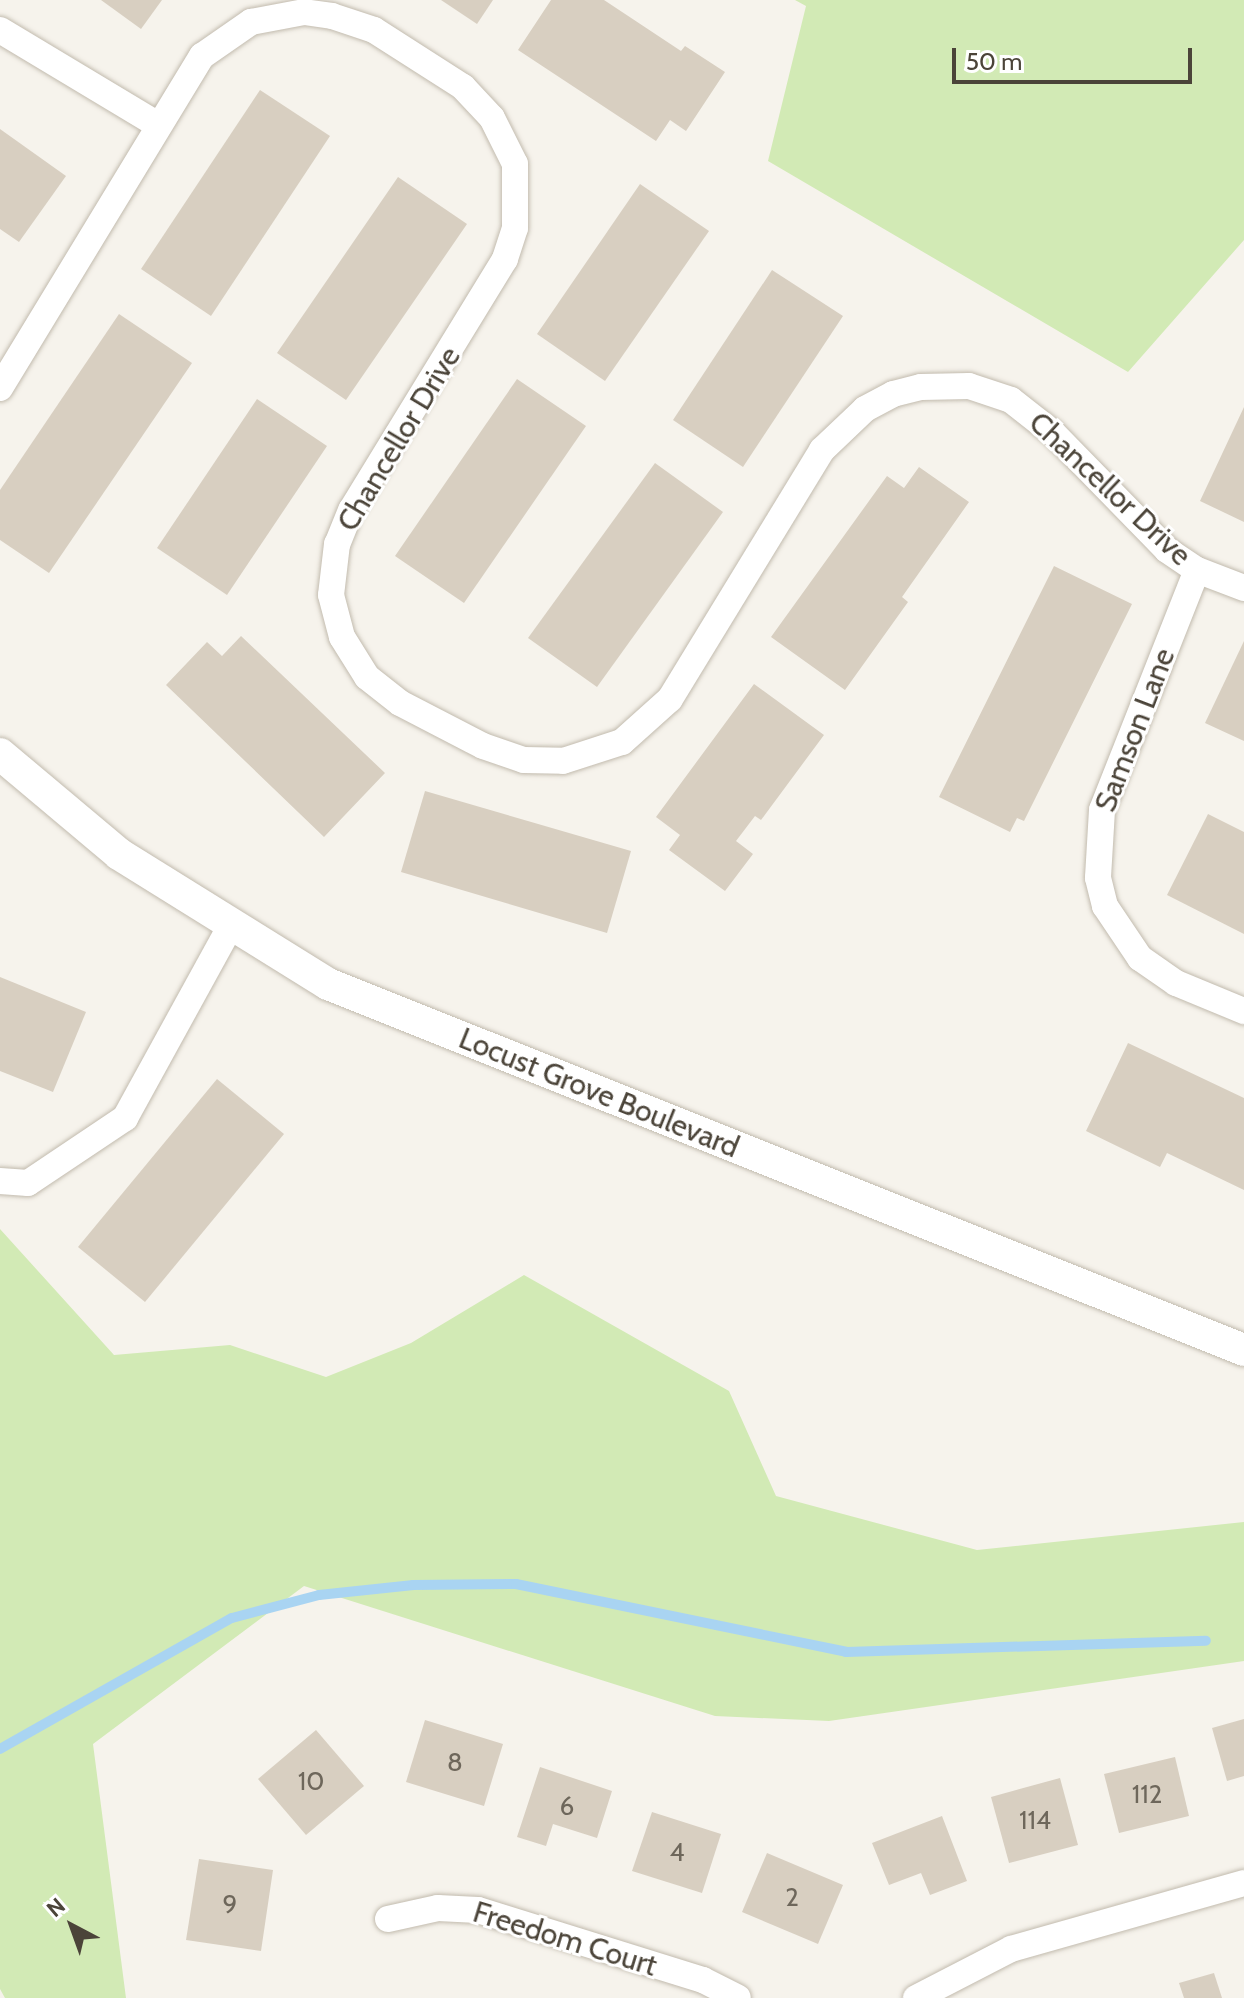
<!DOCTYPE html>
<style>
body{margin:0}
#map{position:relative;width:1244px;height:1998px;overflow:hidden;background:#f6f3ec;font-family:Cabin,sans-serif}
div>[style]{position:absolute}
.green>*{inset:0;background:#d2eab5}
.stream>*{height:10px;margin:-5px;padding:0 5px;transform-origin:5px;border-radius:5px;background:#a9d4f2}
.building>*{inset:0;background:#d8cfc1}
.roads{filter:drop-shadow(0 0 2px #c2bbae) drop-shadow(0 0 2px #c2bbae)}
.minor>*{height:26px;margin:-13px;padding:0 13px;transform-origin:13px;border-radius:13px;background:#fff}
.tertiary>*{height:32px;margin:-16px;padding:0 16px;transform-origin:16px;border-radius:16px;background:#fff}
span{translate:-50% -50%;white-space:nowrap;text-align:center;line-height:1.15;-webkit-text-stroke:6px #fff;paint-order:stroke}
.number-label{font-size:26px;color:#6e675b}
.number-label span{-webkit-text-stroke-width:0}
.street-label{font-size:30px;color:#4b4439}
.north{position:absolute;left:32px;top:1886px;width:80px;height:80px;-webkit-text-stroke:6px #fff;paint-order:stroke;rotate:319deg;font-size:22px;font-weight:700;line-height:32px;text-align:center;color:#4b4439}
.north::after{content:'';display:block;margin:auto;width:28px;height:36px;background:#4b4439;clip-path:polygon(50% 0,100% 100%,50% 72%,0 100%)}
.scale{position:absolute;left:952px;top:48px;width:240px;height:36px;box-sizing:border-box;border:4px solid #4b4439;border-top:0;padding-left:10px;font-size:24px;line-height:28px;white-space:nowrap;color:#4b4439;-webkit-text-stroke:6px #fff;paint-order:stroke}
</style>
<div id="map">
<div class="green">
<div style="clip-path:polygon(795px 0,1244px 0,1244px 240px,1128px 372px,768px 161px,806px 6px)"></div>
<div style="clip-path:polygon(0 1229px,114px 1355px,230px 1345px,326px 1377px,411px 1343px,524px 1275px,729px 1391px,776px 1496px,977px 1550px,1244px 1522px,1244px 1661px,829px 1721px,715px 1716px,304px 1586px,93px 1744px,126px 1998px,5px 1998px,0 1989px)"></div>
</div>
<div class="stream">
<div style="left:0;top:1749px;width:266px;rotate:-29.5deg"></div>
<div style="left:232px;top:1618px;width:90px;rotate:-14.8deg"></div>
<div style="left:319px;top:1595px;width:95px;rotate:-6.1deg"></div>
<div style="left:413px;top:1585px;width:103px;rotate:-0.6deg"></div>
<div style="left:516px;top:1584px;width:337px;rotate:11.6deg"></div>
<div style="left:846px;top:1652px;width:360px;rotate:-1.8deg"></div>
</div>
<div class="building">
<div style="clip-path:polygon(101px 0,162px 0,141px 29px)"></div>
<div style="clip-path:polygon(441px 0,493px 0,477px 24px)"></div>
<div style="clip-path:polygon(551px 0,604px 0,681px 51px,685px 46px,725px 72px,686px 131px,670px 120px,656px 141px,518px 50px)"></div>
<div style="clip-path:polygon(260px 90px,330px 136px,211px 316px,141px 269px)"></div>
<div style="clip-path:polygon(0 129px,66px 176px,19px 242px,0 229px)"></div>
<div style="clip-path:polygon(398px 177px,467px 224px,346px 400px,277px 353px)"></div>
<div style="clip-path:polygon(640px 184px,709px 231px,605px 381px,537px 334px)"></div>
<div style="clip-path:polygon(772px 270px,843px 316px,743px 467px,673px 420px)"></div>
<div style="clip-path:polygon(119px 314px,192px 363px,49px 573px,0 540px,0 490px)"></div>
<div style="clip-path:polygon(517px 379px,586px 426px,464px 603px,395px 556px)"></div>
<div style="clip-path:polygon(257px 399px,327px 446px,227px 595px,157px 548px)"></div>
<div style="clip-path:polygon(1244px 407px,1244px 522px,1200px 501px)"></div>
<div style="clip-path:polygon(655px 463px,723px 512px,597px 687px,528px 638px)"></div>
<div style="clip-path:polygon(919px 467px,969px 502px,902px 597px,908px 602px,845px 690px,771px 637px,887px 476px,904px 488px)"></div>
<div style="clip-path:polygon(1054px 566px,1132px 604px,1024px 821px,1017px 818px,1010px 832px,939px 797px)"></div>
<div style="clip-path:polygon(241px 636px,385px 773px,324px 837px,166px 685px,207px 642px,222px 656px)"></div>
<div style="clip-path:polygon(1244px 641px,1244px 741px,1205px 723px)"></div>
<div style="clip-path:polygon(754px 684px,824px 735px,761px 820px,755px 816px,736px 841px,753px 854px,725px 891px,669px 850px,680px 835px,656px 817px)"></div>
<div style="clip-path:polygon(425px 791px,631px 851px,607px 933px,401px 872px)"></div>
<div style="clip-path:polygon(1208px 814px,1244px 832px,1244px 934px,1167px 895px)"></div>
<div style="clip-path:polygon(0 977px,86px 1012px,53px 1092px,0 1071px)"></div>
<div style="clip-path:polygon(1128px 1043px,1244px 1098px,1244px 1190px,1167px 1153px,1160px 1167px,1086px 1131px)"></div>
<div style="clip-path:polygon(217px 1079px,284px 1134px,145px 1302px,78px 1247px)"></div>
<div style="clip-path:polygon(1244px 1719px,1244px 1776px,1227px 1781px,1212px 1728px)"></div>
<div style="clip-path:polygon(425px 1720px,503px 1744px,484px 1806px,406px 1782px)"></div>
<div style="clip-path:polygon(316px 1730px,364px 1786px,306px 1835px,258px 1779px)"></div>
<div style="clip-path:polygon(1175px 1757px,1189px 1816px,1119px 1833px,1104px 1774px)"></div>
<div style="clip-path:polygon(540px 1767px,612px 1791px,597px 1838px,553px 1824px,546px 1846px,517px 1837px)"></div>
<div style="clip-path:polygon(1060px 1778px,1078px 1845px,1009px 1863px,991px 1797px)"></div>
<div style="clip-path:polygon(652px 1812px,721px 1834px,702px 1893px,632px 1871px)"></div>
<div style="clip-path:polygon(942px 1816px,967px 1881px,930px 1895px,921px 1873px,889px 1885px,872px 1843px)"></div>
<div style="clip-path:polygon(767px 1853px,843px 1885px,818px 1944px,742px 1912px)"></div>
<div style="clip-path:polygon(199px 1859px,273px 1870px,261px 1951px,186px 1940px)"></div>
<div style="clip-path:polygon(1214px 1973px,1222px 1998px,1184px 1998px,1179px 1983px)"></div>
</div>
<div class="roads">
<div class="minor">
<div style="left:0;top:30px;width:184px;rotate:31deg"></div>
<div style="left:0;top:388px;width:389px;rotate:-58.7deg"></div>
<div style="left:202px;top:56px;width:60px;rotate:-34.8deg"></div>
<div style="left:251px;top:22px;width:54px;rotate:-10.7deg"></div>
<div style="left:304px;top:12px;width:28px;rotate:8deg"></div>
<div style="left:332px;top:16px;width:44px;rotate:18.4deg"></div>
<div style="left:374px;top:30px;width:106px;rotate:32.6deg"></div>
<div style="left:463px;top:87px;width:42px;rotate:46.9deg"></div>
<div style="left:492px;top:118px;width:51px;rotate:63.4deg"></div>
<div style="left:515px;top:164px;width:64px;rotate:90deg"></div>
<div style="left:515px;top:228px;width:33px;rotate:108deg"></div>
<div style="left:505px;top:259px;width:294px;rotate:121.5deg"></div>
<div style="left:351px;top:510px;width:37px;rotate:112deg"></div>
<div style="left:337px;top:544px;width:51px;rotate:96.7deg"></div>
<div style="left:331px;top:595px;width:43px;rotate:75.3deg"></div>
<div style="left:342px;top:637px;width:47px;rotate:58deg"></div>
<div style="left:367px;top:677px;width:42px;rotate:38.2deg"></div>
<div style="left:400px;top:703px;width:93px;rotate:27.4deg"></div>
<div style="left:483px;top:746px;width:43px;rotate:18.9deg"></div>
<div style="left:524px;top:760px;width:39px;rotate:1deg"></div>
<div style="left:563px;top:761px;width:62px;rotate:-17.9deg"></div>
<div style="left:622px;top:742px;width:64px;rotate:-41.9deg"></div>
<div style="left:670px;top:699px;width:292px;rotate:-58.6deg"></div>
<div style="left:822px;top:450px;width:59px;rotate:-43.6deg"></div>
<div style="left:865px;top:409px;width:32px;rotate:-28deg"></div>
<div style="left:893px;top:394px;width:29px;rotate:-14deg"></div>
<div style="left:921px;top:387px;width:48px;rotate:-1.2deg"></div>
<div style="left:969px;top:386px;width:44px;rotate:18.4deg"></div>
<div style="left:1011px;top:400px;width:53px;rotate:38.2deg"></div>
<div style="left:1053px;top:433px;width:163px;rotate:45.7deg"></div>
<div style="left:1167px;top:550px;width:36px;rotate:34deg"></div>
<div style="left:1197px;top:570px;width:50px;rotate:21deg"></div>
<div style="left:1197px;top:570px;width:258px;rotate:111.6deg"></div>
<div style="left:1102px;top:810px;width:68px;rotate:93.4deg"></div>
<div style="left:1098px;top:878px;width:29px;rotate:76deg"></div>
<div style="left:1105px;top:906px;width:63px;rotate:56.1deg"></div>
<div style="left:1140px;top:958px;width:44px;rotate:34.8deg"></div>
<div style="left:1176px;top:983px;width:74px;rotate:22.4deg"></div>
<div style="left:0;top:1181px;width:28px;rotate:4deg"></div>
<div style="left:28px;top:1183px;width:117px;rotate:-33.8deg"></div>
<div style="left:125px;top:1118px;width:218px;rotate:-61.2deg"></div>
<div style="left:388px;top:1919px;width:51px;rotate:-12.4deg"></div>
<div style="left:438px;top:1908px;width:40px;rotate:2.9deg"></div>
<div style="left:478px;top:1910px;width:236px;rotate:17.3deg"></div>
<div style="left:703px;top:1980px;width:39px;rotate:27deg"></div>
<div style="left:916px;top:1998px;width:107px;rotate:-27.3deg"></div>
<div style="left:1011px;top:1949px;width:242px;rotate:-15.8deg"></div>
</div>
<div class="tertiary">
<div style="left:0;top:754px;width:155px;rotate:40deg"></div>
<div style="left:119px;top:854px;width:246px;rotate:31.9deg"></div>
<div style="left:328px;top:984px;width:986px;rotate:21.78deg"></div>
</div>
</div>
<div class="number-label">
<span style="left:455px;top:1763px">8</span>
<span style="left:311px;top:1782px">10</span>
<span style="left:1147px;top:1795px">112</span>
<span style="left:567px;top:1807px">6</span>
<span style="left:1035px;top:1821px">114</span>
<span style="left:677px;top:1853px">4</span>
<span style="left:792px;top:1898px">2</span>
<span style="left:230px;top:1905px">9</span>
</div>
<div class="street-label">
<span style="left:399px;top:439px;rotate:-59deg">Chancellor Drive</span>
<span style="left:1110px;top:489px;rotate:43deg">Chancellor Drive</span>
<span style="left:1135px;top:730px;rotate:-69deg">Samson Lane</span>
<span style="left:599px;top:1093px;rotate:22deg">Locust Grove Boulevard</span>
<span style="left:565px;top:1939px;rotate:17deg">Freedom Court</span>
</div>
<div class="north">N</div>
<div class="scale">50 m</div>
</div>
